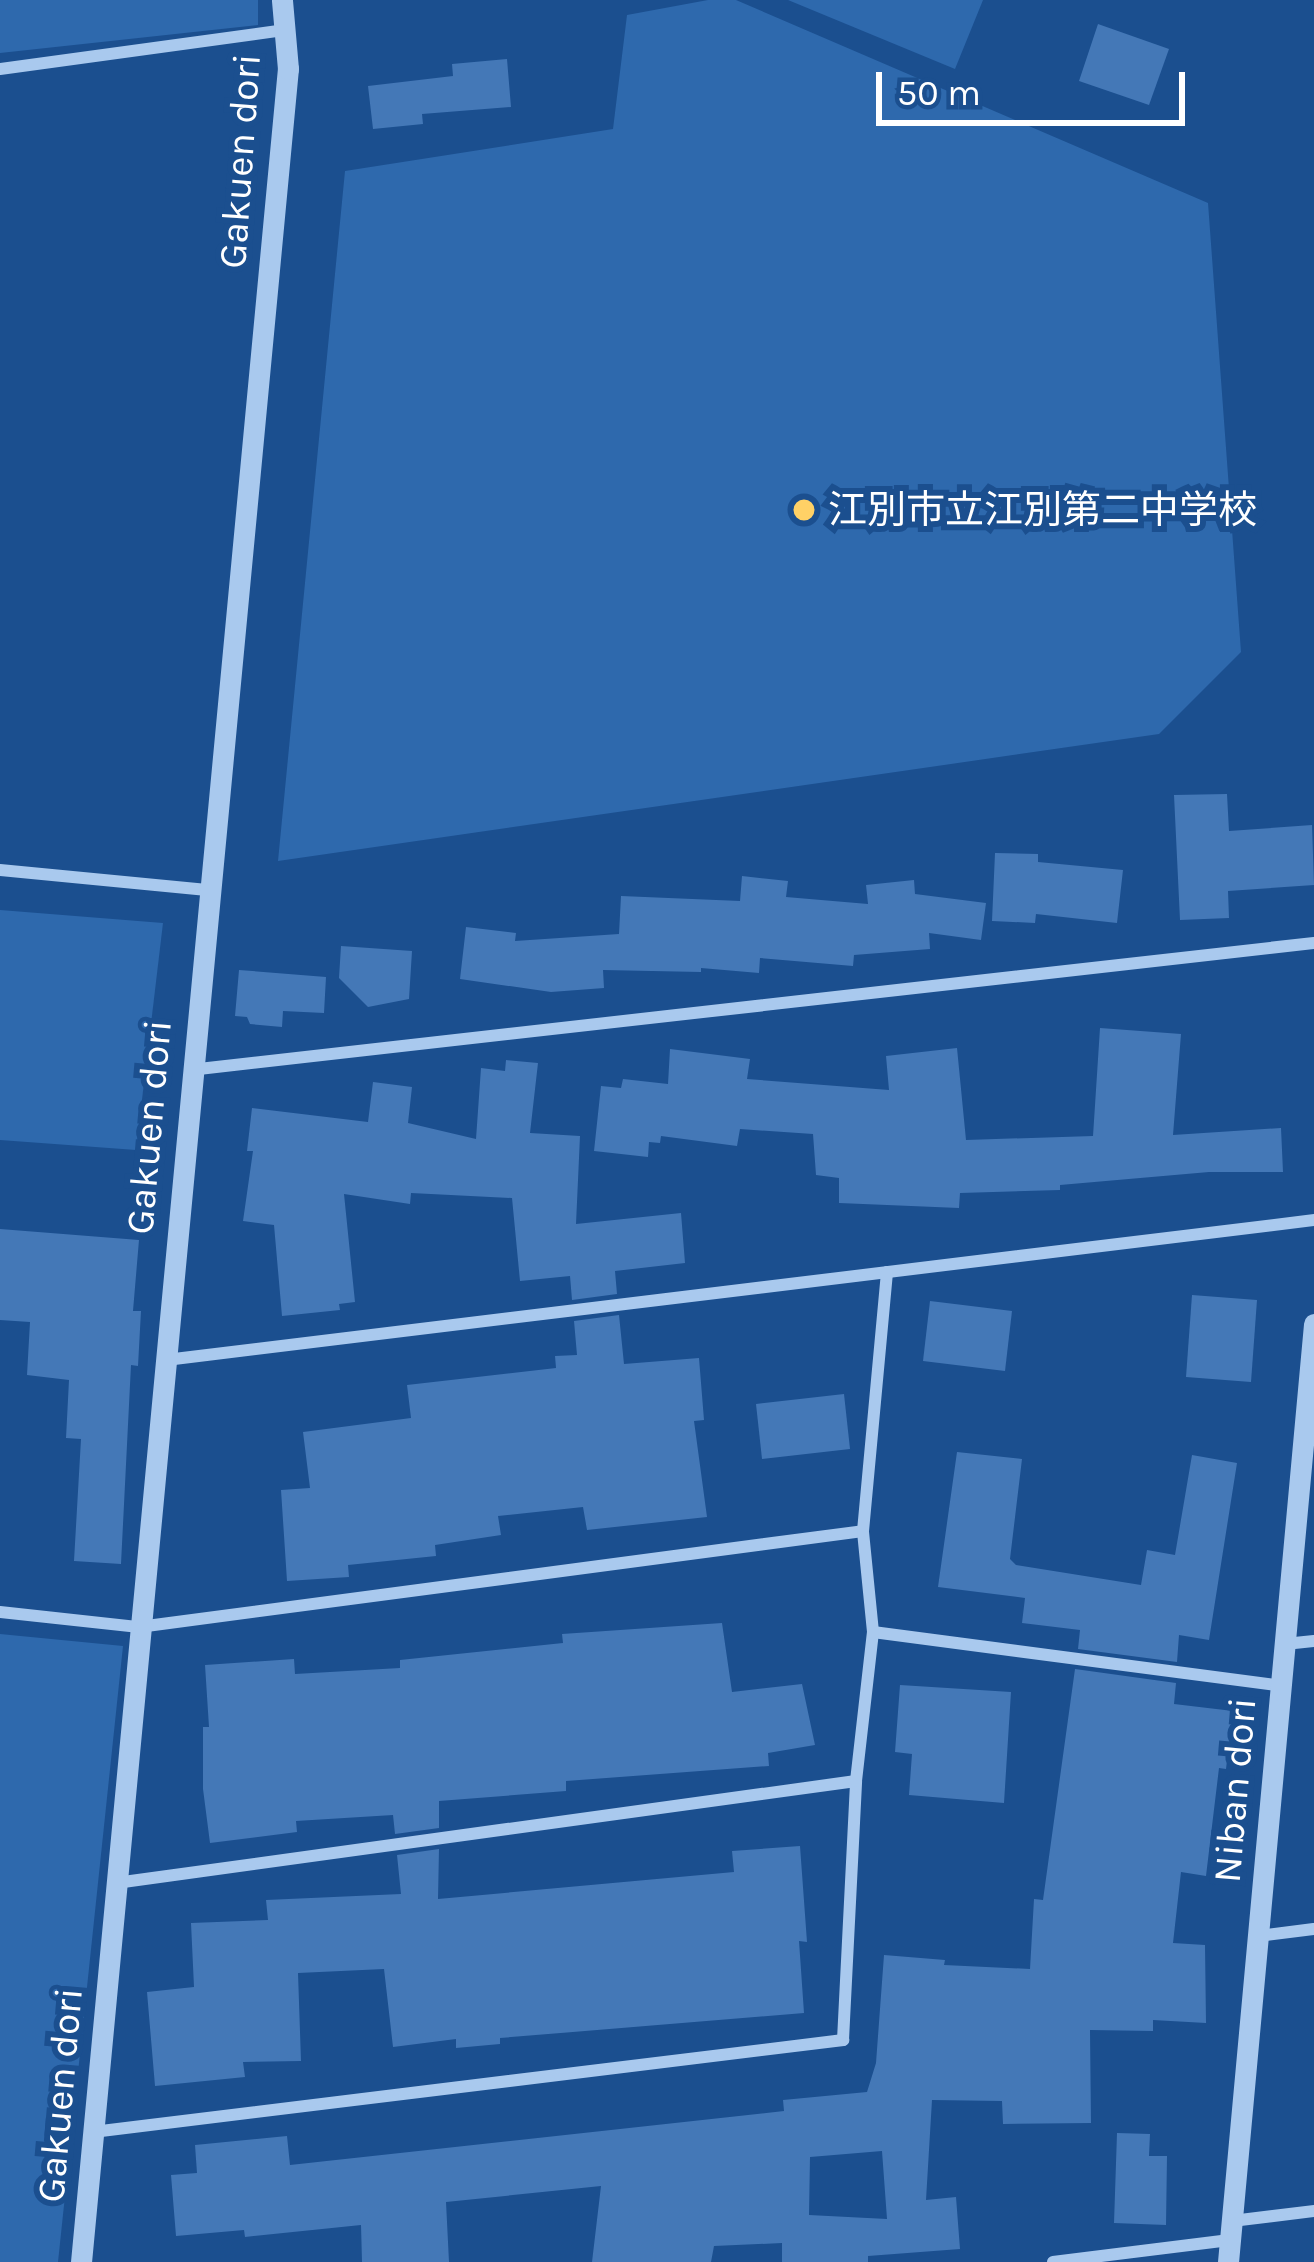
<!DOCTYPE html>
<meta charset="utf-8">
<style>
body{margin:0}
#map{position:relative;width:1314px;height:2262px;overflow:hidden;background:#1b4f8f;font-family:Karla,"Noto Sans JP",sans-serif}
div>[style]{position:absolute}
.green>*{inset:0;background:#2e69ad}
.building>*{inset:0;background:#4478b7}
.minor>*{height:12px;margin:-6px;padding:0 6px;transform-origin:6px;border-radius:6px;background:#a9c9ee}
.tertiary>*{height:21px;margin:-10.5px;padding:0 10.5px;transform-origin:10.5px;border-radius:10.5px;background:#a9c9ee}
.dots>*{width:33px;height:33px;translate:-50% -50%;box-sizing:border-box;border:6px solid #1b4f8f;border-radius:50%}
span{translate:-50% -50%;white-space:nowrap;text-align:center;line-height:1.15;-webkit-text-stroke:12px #1b4f8f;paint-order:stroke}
.street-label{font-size:39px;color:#fff}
.poi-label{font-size:39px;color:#fff}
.left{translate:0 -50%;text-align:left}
.scale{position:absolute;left:876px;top:72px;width:309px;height:54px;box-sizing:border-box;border:6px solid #fff;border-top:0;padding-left:15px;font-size:36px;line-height:42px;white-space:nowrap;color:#fff;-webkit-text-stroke:9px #1b4f8f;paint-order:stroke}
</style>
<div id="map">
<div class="green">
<div style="clip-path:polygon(0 0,258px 0,258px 25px,0 53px)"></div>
<div style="clip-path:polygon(708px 0,736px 0,1208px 203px,1241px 652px,1159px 734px,278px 861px,345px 171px,613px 129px,627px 15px)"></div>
<div style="clip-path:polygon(788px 0,983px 0,955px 69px)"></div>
<div style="clip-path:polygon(0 910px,163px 923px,136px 1150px,0 1140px)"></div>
<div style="clip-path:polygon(0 1634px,123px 1646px,58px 2262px,0 2262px)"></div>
</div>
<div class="building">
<div style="clip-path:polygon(1098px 24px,1169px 49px,1149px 105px,1079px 81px)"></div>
<div style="clip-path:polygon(507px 59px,511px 107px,422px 114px,423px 124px,373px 129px,368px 86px,453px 76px,452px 64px)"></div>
<div style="clip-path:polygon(1227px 794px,1229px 831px,1312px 825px,1314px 885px,1228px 891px,1229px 918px,1180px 920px,1174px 795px)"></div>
<div style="clip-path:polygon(995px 853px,1038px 854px,1038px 862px,1123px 870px,1117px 923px,1036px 914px,1035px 923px,992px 921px)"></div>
<div style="clip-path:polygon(742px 876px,788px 881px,786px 897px,868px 904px,866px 885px,914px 880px,915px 894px,986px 903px,981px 940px,929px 933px,930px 949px,854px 955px,853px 966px,760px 958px,759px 973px,701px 968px,701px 972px,603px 970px,604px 988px,551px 992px,460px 979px,466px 927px,516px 933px,515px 941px,619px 934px,621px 896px,740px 901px)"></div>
<div style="clip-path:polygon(341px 946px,412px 951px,409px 999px,368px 1007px,339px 978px)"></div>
<div style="clip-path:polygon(239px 970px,326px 977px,324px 1013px,283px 1011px,282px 1027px,250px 1024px,247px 1017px,235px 1016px)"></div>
<div style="clip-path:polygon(1100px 1028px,1181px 1034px,1173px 1135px,1281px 1128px,1283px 1172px,1209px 1172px,1060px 1185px,1060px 1190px,960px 1193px,959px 1208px,839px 1203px,839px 1178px,816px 1175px,813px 1134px,740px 1129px,737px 1146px,661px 1136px,660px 1143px,649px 1142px,648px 1157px,594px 1151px,601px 1086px,621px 1088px,623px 1079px,668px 1084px,670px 1049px,750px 1059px,747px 1079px,889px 1090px,886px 1056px,957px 1048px,966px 1140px,1093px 1136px)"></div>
<div style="clip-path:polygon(506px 1060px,538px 1063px,530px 1133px,580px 1136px,576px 1224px,681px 1213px,685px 1263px,615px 1271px,617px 1294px,572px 1300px,570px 1276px,520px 1281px,512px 1198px,411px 1193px,410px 1204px,344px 1194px,355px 1302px,339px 1304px,340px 1310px,282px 1316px,274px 1225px,243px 1221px,253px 1151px,247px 1151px,252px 1108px,368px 1122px,373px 1082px,412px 1087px,408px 1123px,476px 1139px,481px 1068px,505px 1071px)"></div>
<div style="clip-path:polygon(0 1229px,139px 1240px,133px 1311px,141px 1311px,138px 1366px,131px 1365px,121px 1564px,74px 1561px,81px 1439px,66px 1438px,69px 1380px,27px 1375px,30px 1322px,0 1320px)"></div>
<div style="clip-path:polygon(1192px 1295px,1257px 1300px,1251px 1382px,1186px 1377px)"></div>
<div style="clip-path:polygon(930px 1301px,1012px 1311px,1005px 1371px,923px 1361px)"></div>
<div style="clip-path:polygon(619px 1315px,624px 1364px,699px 1358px,704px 1420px,694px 1421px,707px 1517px,587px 1530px,583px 1507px,498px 1516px,501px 1535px,435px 1545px,436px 1556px,348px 1565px,349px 1577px,287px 1581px,281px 1490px,310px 1488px,303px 1432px,411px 1418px,407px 1385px,556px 1368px,555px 1356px,577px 1355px,574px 1321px)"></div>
<div style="clip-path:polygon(844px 1394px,850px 1449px,762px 1459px,756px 1404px)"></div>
<div style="clip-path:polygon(957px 1452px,1022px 1459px,1010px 1559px,1016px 1565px,1141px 1585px,1147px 1550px,1175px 1555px,1192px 1455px,1237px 1463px,1209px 1640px,1179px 1635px,1177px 1662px,1078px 1649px,1080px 1630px,1022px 1623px,1025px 1598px,938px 1587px)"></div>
<div style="clip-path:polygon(722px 1623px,732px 1692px,802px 1684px,815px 1745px,768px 1753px,769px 1766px,566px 1781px,566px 1791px,439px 1801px,439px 1828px,395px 1834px,393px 1815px,296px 1821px,297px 1832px,210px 1843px,203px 1789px,203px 1727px,209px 1727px,205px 1665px,294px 1659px,295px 1674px,400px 1668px,400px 1660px,563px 1643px,562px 1634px)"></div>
<div style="clip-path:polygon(evenodd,1075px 1669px,1176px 1683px,1174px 1704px,1233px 1711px,1226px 1769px,1219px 1768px,1206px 1876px,1181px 1872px,1173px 1943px,1205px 1945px,1206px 2023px,1153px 2020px,1153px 2031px,1090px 2030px,1091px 2123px,1003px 2124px,1002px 2101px,932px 2100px,926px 2200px,956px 2197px,960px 2249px,868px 2256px,868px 2262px,782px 2262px,782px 2243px,714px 2246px,711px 2262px,592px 2262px,601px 2186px,446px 2202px,449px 2262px,362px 2262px,361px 2225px,245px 2237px,244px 2230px,176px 2236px,171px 2175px,197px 2173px,195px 2145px,287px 2136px,290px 2165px,784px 2111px,783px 2100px,867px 2092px,876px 2063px,884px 1955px,945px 1960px,944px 1965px,1030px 1969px,1034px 1899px,1043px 1900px,1075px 1669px,882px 2151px,887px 2219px,809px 2215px,810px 2157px,882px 2151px)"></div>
<div style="clip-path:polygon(900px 1685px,1011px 1692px,1004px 1803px,909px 1795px,912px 1754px,895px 1752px)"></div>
<div style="clip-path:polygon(800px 1846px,807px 1942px,799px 1941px,804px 2013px,500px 2038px,500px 2044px,456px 2048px,456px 2039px,393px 2047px,384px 1969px,298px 1973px,301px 2061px,243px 2062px,245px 2077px,155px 2086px,147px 1992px,194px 1987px,191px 1923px,268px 1920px,266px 1900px,401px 1894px,397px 1855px,439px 1849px,438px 1899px,734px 1872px,732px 1851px)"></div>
<div style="clip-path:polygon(1117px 2133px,1150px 2134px,1149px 2156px,1167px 2156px,1166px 2225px,1114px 2223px)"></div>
</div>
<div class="minor">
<div style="left:0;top:69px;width:288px;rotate:-7.8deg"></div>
<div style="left:0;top:870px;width:208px;rotate:5.5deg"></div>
<div style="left:190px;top:1070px;width:1131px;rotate:-6.45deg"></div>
<div style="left:166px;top:1360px;width:1157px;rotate:-6.95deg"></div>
<div style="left:0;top:1612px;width:140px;rotate:6.2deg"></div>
<div style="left:139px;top:1627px;width:730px;rotate:-7.55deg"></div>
<div style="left:873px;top:1632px;width:412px;rotate:7.5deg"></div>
<div style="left:1285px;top:1644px;width:29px;rotate:-6deg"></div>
<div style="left:116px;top:1883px;width:747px;rotate:-7.85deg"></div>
<div style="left:1258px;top:1936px;width:56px;rotate:-7.1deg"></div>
<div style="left:93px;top:2132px;width:756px;rotate:-6.99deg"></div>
<div style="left:843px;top:2040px;width:259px;rotate:-87.1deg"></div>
<div style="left:856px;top:1781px;width:150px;rotate:-83.5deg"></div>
<div style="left:873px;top:1632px;width:101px;rotate:-95.7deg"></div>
<div style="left:863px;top:1531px;width:260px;rotate:-84.7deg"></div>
<div style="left:1232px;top:2221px;width:83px;rotate:-7deg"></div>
<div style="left:1053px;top:2262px;width:178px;rotate:-7.1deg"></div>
</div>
<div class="tertiary">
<div style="left:81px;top:2262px;width:2203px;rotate:-84.61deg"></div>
<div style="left:288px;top:69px;width:69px;rotate:-95deg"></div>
<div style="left:1228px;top:2262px;width:942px;rotate:-84.76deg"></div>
</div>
<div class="dots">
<div style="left:804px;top:510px;background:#ffd166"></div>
</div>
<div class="street-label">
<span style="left:240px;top:161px;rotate:-86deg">Gakuen dori</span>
<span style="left:149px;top:1127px;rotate:-85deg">Gakuen dori</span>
<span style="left:1235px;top:1790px;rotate:-85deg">Niban dori</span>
<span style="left:60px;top:2095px;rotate:-85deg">Gakuen dori</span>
</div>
<div class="poi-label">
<span class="left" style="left:828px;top:510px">江別市立江別第二中学校</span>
</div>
<div class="scale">50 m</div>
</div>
